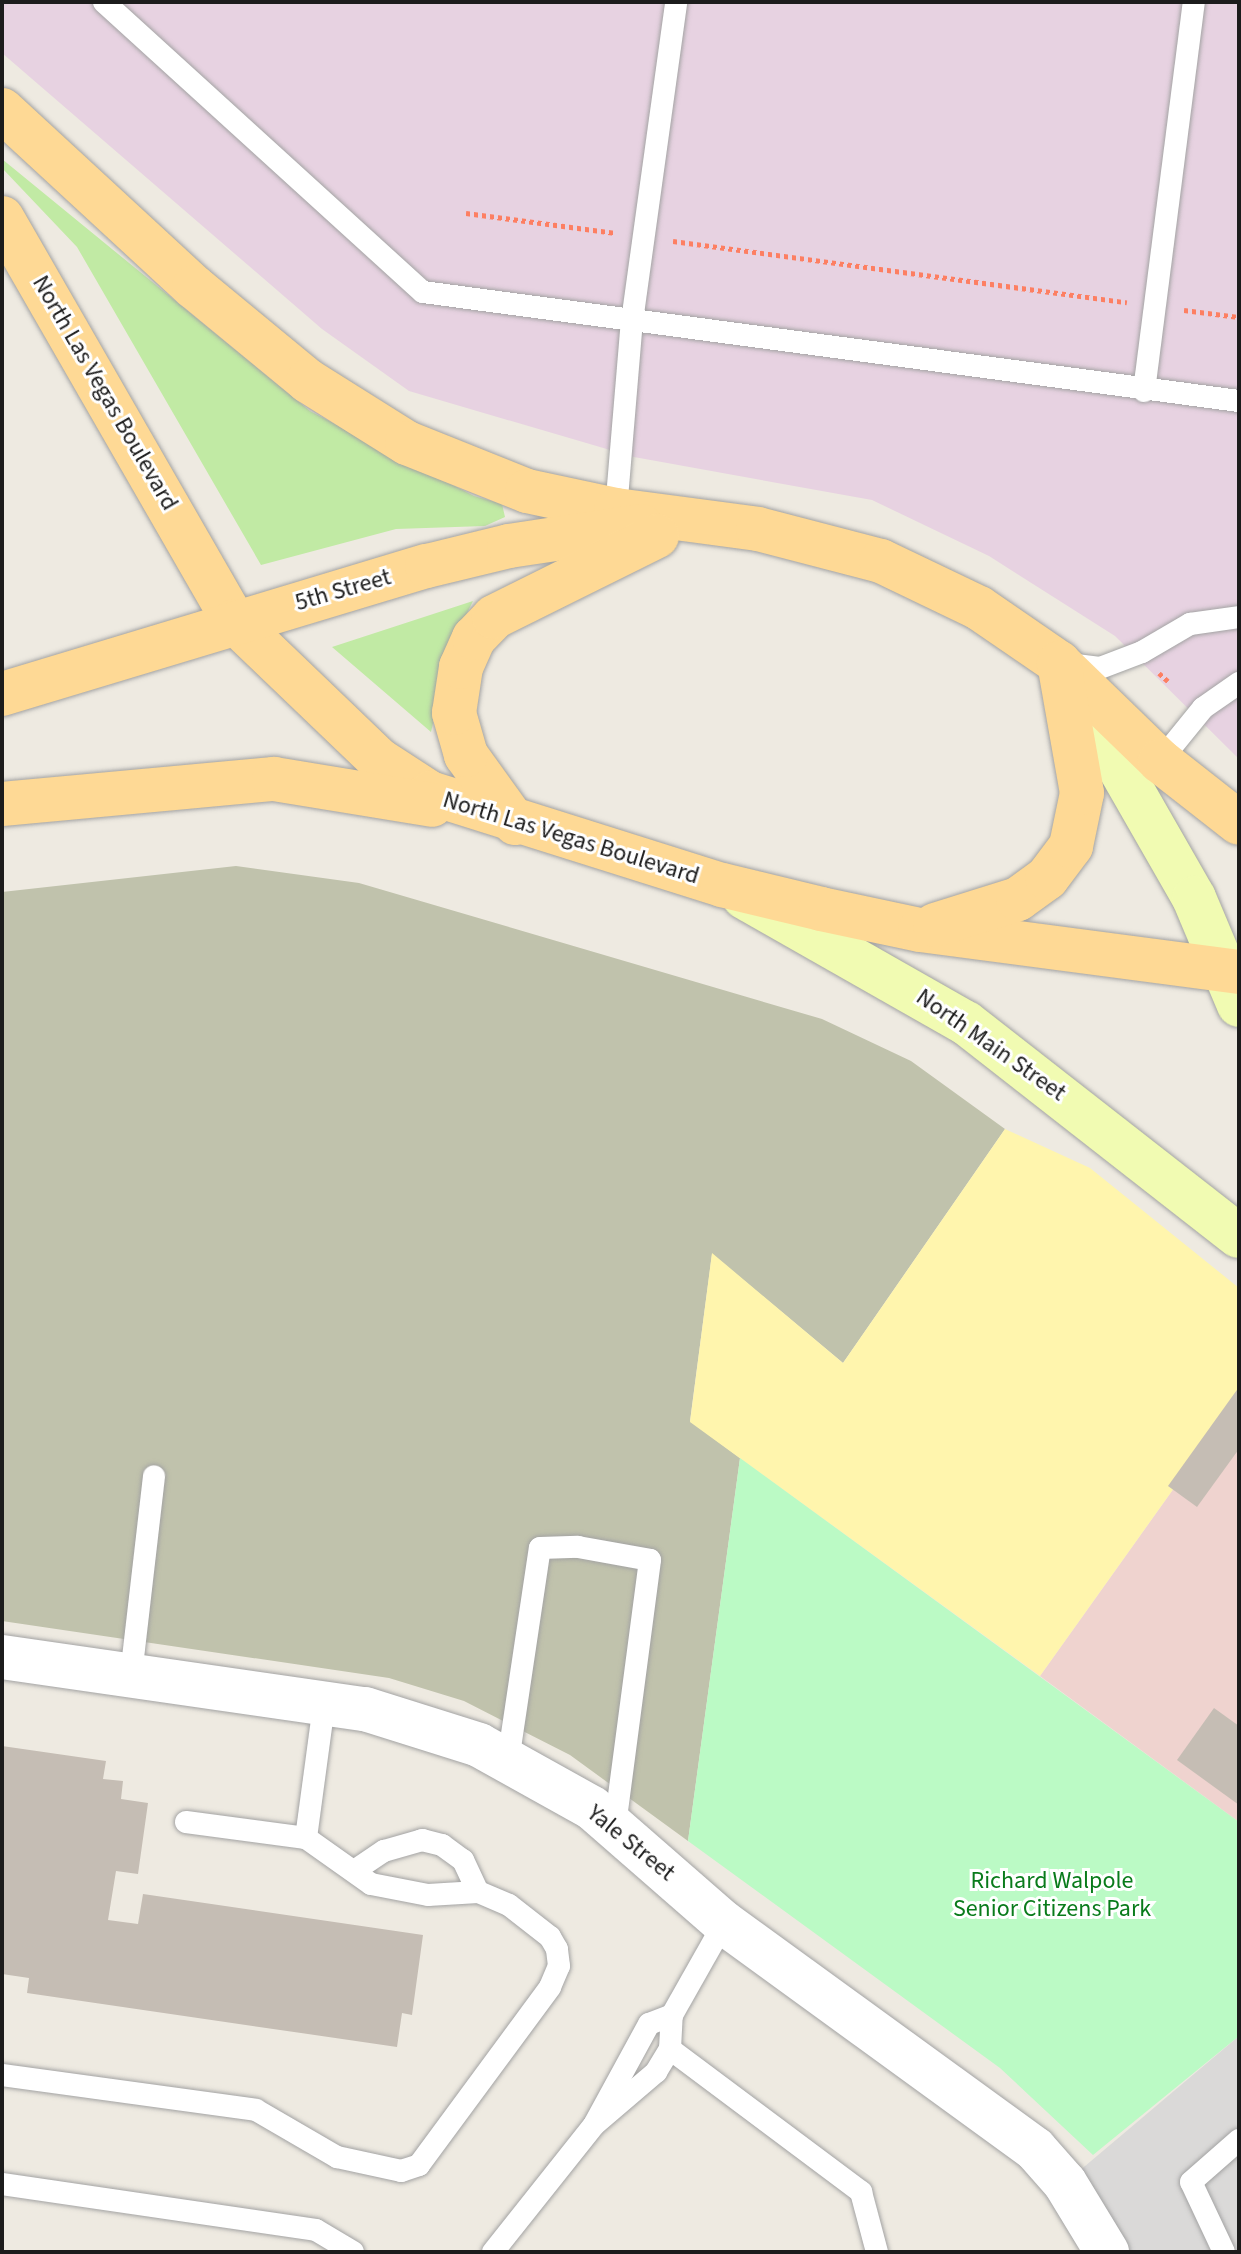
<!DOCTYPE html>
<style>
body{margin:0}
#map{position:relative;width:1241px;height:2254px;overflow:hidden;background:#eeeae1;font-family:"Source Sans 3",sans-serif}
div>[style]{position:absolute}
.residential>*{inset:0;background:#dad9d8}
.commercial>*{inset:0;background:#efd3cf}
.industrial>*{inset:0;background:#e7d2e1}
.construction>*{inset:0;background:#c0c2ac}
.grass>*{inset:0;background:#c1eaa4}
.sand>*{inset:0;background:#fff5ad}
.park>*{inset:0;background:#bbfac5}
.building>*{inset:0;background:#c5bdb4}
.path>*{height:5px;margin-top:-2.5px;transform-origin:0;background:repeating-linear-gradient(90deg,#fd7f62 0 4px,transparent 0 8px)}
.roads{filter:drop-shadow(0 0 2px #a3a3a3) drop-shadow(0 0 2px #a3a3a3)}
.service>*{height:22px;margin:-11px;padding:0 11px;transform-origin:11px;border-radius:11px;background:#fff}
.minor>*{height:44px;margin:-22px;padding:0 22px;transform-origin:22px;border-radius:22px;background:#fff}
.secondary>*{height:44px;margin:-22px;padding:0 22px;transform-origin:22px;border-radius:22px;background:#f1fbb2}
.primary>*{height:44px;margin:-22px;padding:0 22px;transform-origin:22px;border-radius:22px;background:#fed995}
span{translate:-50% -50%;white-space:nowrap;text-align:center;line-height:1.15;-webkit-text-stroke:6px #fff;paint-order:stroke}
.street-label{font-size:24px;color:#1c1c1c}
.park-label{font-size:24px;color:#097b1b}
.frame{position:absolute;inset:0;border:4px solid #1c1c1c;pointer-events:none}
</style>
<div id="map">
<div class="residential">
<div style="clip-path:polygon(1239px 2036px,1239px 2252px,1079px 2252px,1100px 2239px,1065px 2183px)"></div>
</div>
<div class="commercial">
<div style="clip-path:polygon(1239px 1397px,1239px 1822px,1040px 1676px)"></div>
</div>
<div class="industrial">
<div style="clip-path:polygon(2px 2px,1239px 2px,1239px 759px,1115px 636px,989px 556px,872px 500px,634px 457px,409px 391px,322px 329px,2px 53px)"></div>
</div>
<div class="construction">
<div style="clip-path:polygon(236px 866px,359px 883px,822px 1019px,911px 1061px,1005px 1129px,843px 1363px,712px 1254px,690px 1421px,740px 1458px,688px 1841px,570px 1755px,464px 1701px,389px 1678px,2px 1621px,2px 892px)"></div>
</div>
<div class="grass">
<div style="clip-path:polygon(2px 159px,310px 411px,474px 496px,502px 504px,505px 517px,485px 526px,396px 529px,261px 565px,77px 247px,2px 168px)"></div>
<div style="clip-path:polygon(473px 601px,451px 646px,431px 732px,332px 647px)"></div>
</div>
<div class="sand">
<div style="clip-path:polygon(1005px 1129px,1090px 1168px,1239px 1288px,1239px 1397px,1040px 1676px,690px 1422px,712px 1253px,843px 1363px)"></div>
</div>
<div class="park">
<div style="clip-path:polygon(740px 1458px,1239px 1822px,1239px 2036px,1093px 2155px,1000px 2068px,688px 1841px)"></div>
</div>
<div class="building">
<div style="clip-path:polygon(1239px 1387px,1239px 1449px,1197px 1507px,1168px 1486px)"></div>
<div style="clip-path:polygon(1214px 1708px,1239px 1726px,1239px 1805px,1177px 1760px)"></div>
<div style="clip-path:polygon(2px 1746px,106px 1761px,103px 1779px,123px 1781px,121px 1799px,148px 1803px,138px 1874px,116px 1871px,108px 1920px,138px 1924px,143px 1894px,423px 1935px,412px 2015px,402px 2013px,397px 2047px,27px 1993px,29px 1978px,2px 1974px)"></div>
</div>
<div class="path">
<div style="left:466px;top:213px;width:151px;rotate:7.6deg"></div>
<div style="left:673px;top:241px;width:458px;rotate:7.7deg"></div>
<div style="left:1184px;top:310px;width:55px;rotate:7.3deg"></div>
<div style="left:1159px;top:673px;width:12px;rotate:42deg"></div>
</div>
<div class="roads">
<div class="service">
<div style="left:104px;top:2px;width:431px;rotate:42.3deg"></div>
<div style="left:423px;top:292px;width:823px;rotate:7.61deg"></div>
<div style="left:1144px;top:391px;width:392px;rotate:-82.7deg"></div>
<div style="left:616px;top:510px;width:190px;rotate:-85.2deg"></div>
<div style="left:632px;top:321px;width:322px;rotate:-82.1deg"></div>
<div style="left:1068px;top:664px;width:32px;rotate:7deg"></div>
<div style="left:1100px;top:668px;width:45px;rotate:-20.9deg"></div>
<div style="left:1142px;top:652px;width:56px;rotate:-30.3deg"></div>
<div style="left:1190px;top:624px;width:49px;rotate:-8.1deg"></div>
<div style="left:1160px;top:761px;width:68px;rotate:-50.9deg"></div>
<div style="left:1203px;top:708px;width:44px;rotate:-34.8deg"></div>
<div style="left:131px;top:1675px;width:200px;rotate:-83.4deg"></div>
<div style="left:508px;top:1761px;width:215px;rotate:-81.5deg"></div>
<div style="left:540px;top:1548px;width:38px;rotate:-2deg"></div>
<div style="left:578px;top:1547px;width:73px;rotate:10.2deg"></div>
<div style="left:650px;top:1560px;width:267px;rotate:97.5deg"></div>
<div style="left:186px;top:1822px;width:121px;rotate:7.6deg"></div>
<div style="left:306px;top:1838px;width:135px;rotate:-82.3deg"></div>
<div style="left:354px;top:1871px;width:36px;rotate:-34deg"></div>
<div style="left:384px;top:1851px;width:40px;rotate:-16deg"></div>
<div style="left:422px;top:1840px;width:21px;rotate:14deg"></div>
<div style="left:442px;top:1845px;width:26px;rotate:36deg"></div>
<div style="left:463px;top:1860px;width:35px;rotate:65deg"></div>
<div style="left:670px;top:2049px;width:239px;rotate:36.8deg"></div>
<div style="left:861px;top:2192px;width:62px;rotate:75.1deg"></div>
<div style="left:2px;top:2075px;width:256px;rotate:7.8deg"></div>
<div style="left:256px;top:2110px;width:94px;rotate:30.1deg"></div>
<div style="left:337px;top:2157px;width:66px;rotate:12.3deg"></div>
<div style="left:401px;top:2171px;width:19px;rotate:-18deg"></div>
<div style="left:419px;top:2165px;width:221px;rotate:-53.6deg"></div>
<div style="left:550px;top:1987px;width:23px;rotate:-67deg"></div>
<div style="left:559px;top:1966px;width:17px;rotate:-97deg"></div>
<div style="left:557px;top:1949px;width:14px;rotate:-120deg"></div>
<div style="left:550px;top:1937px;width:52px;rotate:-142deg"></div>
<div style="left:509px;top:1905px;width:34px;rotate:-157deg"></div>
<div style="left:478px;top:1892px;width:50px;rotate:176.6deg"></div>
<div style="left:428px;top:1895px;width:58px;rotate:-169.1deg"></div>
<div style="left:371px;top:1884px;width:80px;rotate:-144.7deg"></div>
<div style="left:595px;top:2123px;width:113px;rotate:-61.4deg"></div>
<div style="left:649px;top:2024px;width:25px;rotate:-21deg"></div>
<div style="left:2px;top:2184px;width:317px;rotate:8.3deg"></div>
<div style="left:316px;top:2230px;width:43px;rotate:30.7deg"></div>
<div style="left:493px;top:2252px;width:162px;rotate:-51.5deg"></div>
<div style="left:594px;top:2125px;width:82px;rotate:-40.5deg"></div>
<div style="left:656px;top:2072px;width:27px;rotate:-59deg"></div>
<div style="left:670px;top:2049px;width:34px;rotate:-87deg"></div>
<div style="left:672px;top:2015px;width:106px;rotate:-60.5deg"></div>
<div style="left:1224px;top:2252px;width:77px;rotate:-115.2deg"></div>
<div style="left:1191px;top:2182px;width:64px;rotate:-41.2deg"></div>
</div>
<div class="minor">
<div style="left:2px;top:1657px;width:367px;rotate:8.2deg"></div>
<div style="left:365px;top:1709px;width:120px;rotate:17.5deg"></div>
<div style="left:479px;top:1745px;width:129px;rotate:29.1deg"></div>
<div style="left:592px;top:1808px;width:175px;rotate:41.1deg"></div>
<div style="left:724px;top:1923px;width:384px;rotate:36deg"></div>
<div style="left:1035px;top:2149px;width:45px;rotate:48.6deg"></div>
<div style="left:1065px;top:2183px;width:81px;rotate:58.7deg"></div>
</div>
<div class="secondary">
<div style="left:1072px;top:685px;width:245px;rotate:60.2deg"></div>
<div style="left:1194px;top:898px;width:116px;rotate:67.2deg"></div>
<div style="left:744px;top:897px;width:255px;rotate:29.6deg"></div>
<div style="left:966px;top:1023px;width:346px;rotate:38deg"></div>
</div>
<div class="primary">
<div style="left:2px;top:110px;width:261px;rotate:42.7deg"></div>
<div style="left:194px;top:287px;width:148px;rotate:39.5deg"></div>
<div style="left:308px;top:381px;width:117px;rotate:32.1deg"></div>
<div style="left:407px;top:443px;width:129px;rotate:21.8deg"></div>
<div style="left:527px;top:491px;width:91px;rotate:12.1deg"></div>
<div style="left:616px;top:510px;width:143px;rotate:7.6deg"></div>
<div style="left:758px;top:529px;width:127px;rotate:14.6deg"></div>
<div style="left:881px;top:561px;width:109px;rotate:25.6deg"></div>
<div style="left:979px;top:608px;width:97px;rotate:34.5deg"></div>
<div style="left:1059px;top:663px;width:141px;rotate:44.1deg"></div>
<div style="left:1160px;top:761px;width:100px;rotate:38.1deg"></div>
<div style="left:2px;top:218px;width:465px;rotate:60.1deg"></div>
<div style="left:234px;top:621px;width:201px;rotate:43.8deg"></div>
<div style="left:379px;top:760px;width:61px;rotate:32.9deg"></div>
<div style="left:430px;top:793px;width:306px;rotate:17.5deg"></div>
<div style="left:722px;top:885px;width:102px;rotate:13.6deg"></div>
<div style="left:821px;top:909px;width:101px;rotate:12deg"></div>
<div style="left:920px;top:930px;width:322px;rotate:7.5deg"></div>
<div style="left:2px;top:694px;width:444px;rotate:-16.8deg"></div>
<div style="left:427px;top:566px;width:84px;rotate:-13.7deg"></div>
<div style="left:509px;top:546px;width:134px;rotate:-8.6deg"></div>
<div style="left:2px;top:804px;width:273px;rotate:-5.3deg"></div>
<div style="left:274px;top:779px;width:160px;rotate:9.3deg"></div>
<div style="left:515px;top:823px;width:84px;rotate:-125.8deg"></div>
<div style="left:466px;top:755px;width:44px;rotate:-105.9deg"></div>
<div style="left:454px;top:713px;width:47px;rotate:-81.3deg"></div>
<div style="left:461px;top:667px;width:32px;rotate:-66deg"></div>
<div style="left:474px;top:638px;width:29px;rotate:-46deg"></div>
<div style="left:494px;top:617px;width:182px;rotate:-26.4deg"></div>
<div style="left:935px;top:925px;width:87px;rotate:-17.4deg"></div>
<div style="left:1018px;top:899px;width:36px;rotate:-36deg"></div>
<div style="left:1047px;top:878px;width:40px;rotate:-53deg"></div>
<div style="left:1071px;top:846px;width:54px;rotate:-78.3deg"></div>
<div style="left:1082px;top:793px;width:132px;rotate:-100deg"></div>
</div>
</div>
<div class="street-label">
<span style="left:105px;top:393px;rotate:60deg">North Las Vegas Boulevard</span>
<span style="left:343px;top:590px;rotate:-16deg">5th Street</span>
<span style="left:571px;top:838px;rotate:17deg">North Las Vegas Boulevard</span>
<span style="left:991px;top:1045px;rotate:35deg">North Main Street</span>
<span style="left:631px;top:1843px;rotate:39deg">Yale Street</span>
</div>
<div class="park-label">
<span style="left:1052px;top:1895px">Richard Walpole<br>Senior Citizens Park</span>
</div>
<div class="frame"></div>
</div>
